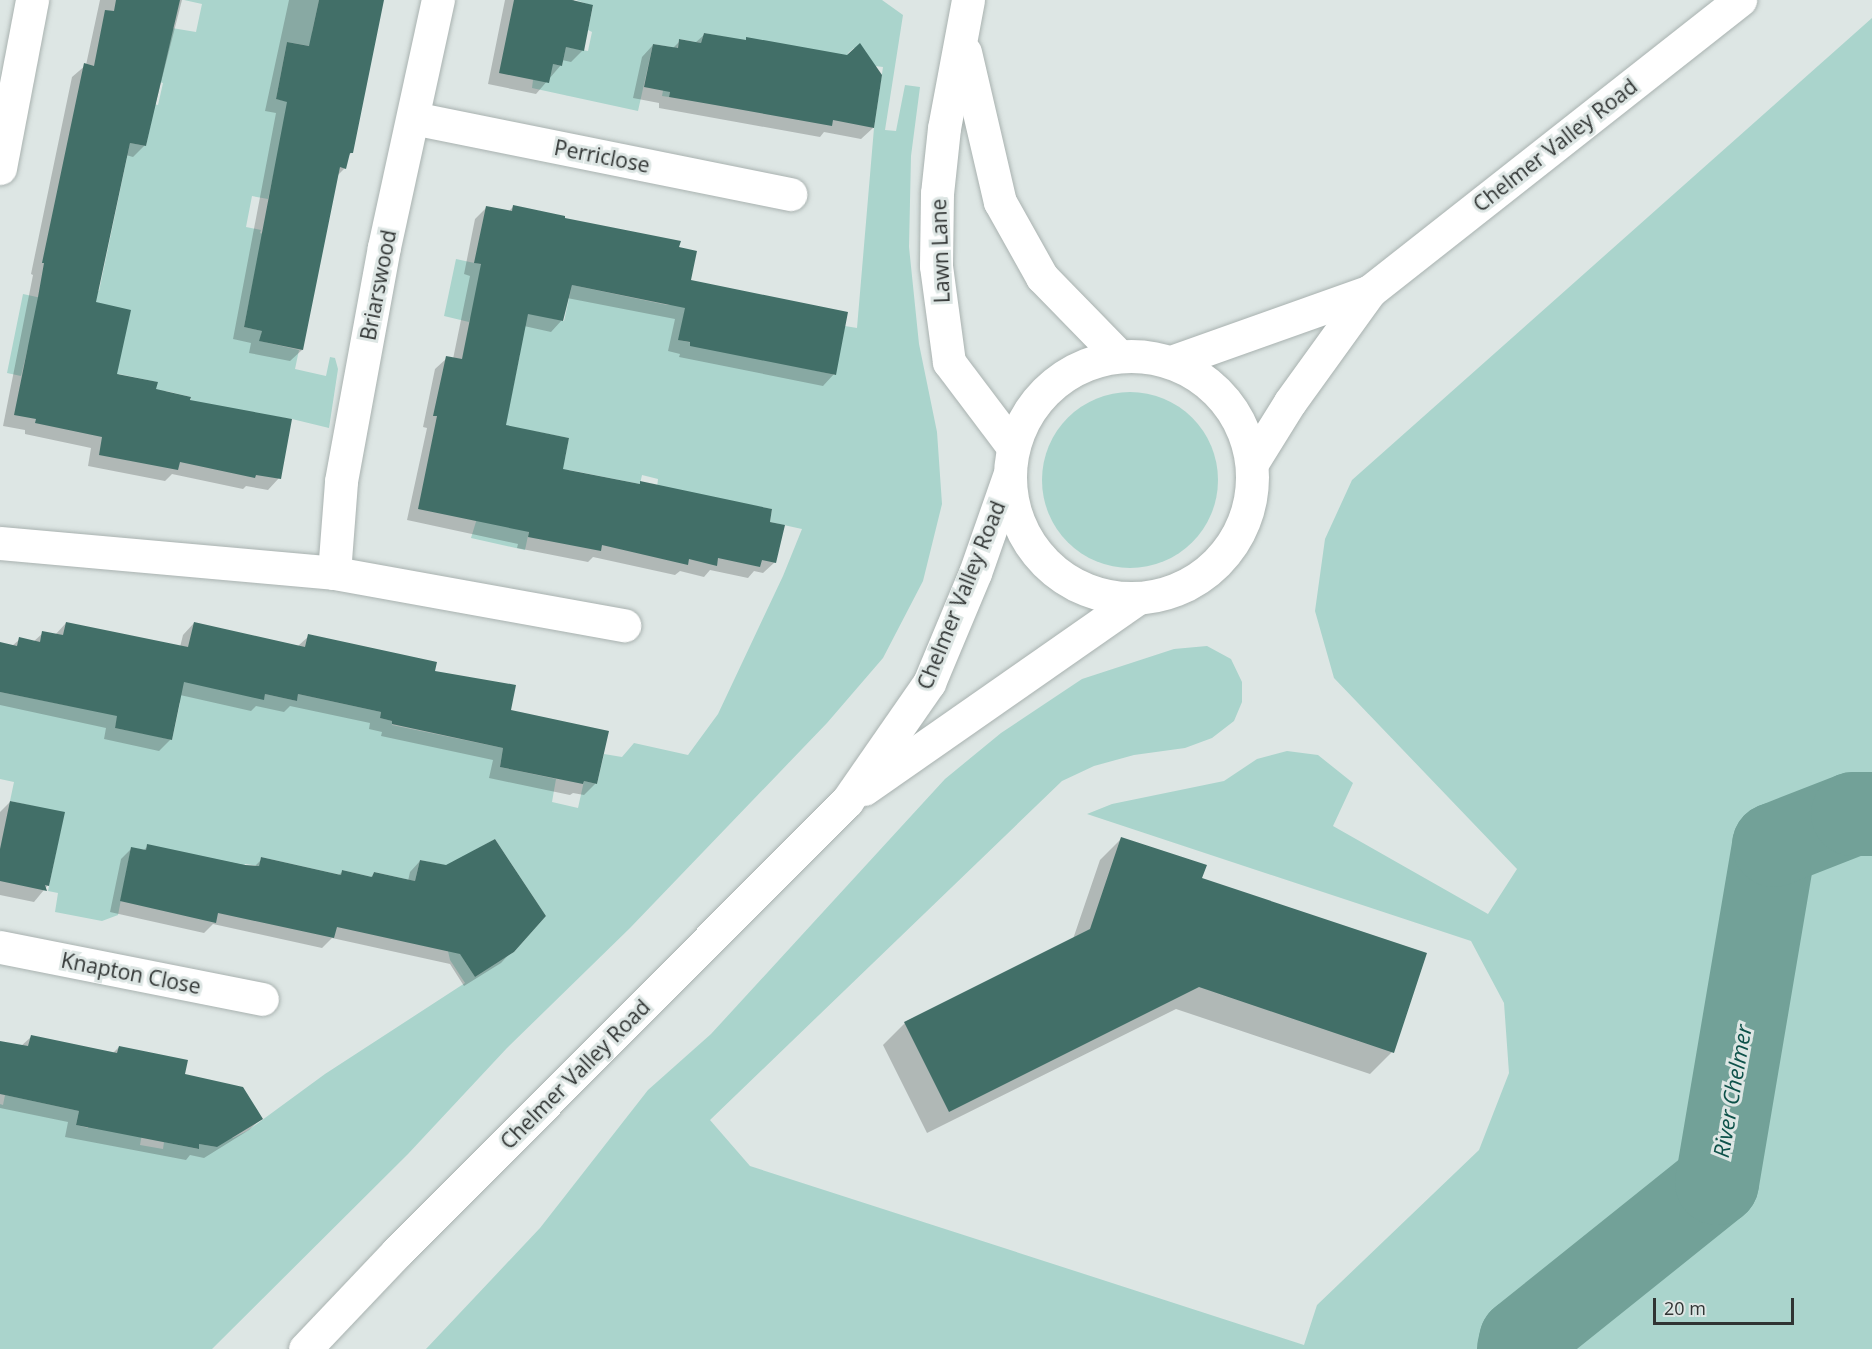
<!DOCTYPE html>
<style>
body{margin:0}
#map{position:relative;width:1872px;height:1349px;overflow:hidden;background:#dde6e4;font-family:"Open Sans",sans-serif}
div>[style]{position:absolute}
.green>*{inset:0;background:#aad4cc}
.round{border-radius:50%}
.shadow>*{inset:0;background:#0003}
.river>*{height:84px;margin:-42px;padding:0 42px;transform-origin:42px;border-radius:42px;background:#72a198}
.building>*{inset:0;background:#426f68}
.roads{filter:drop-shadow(0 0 2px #a9b2b0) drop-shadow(0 0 2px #a9b2b0)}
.minor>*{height:33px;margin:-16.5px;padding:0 16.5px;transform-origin:16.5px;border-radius:16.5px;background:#fff}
.major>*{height:33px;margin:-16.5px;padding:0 16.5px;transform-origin:16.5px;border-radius:16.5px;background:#fff}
.major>.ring{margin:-16.5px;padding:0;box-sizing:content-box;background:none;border:33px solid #fff;border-radius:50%}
span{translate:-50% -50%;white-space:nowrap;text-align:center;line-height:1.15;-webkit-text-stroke:6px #dde6e4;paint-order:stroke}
.street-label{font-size:21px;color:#303433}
.water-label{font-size:22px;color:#0d5149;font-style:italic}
.scale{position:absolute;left:1653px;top:1298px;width:141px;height:27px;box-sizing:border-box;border:3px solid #303433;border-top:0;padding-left:8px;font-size:18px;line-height:21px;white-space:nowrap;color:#303433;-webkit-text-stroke:4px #dde6e4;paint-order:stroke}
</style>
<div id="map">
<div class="green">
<div style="clip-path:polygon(184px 0,319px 0,312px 32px,316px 47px,287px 42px,276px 99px,303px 105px,275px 168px,268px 199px,252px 196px,246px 227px,261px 230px,260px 233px,266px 235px,257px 262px,244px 327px,262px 331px,260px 341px,299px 350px,295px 369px,326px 376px,330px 357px,335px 358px,338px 369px,329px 428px,292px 419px,190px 404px,191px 397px,166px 391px,154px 399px,157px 382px,119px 374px,115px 393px,56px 352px,28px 347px,21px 376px,7px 373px,23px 294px,74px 305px,78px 287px,99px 291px,130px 143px,146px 146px,151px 123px,137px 101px,158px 105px,163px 83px,142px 78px,172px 28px,196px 32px,202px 4px)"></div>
<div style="clip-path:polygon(evenodd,576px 0,882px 0,903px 15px,885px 130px,896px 131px,905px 85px,920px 87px,911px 156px,909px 247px,919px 344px,937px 432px,942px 504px,923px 581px,883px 658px,827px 723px,630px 928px,507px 1048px,408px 1154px,212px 1349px,0 1349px,0 1104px,3px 1105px,5px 1095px,79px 1111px,76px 1125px,88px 1128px,95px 1098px,144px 1123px,140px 1145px,163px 1149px,164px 1142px,198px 1149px,199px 1144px,217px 1147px,219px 1135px,233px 1138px,247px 1131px,325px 1074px,465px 983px,450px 960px,448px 951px,448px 866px,420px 860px,415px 881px,374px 872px,372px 877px,342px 870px,341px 875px,261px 857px,259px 866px,245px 864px,235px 910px,147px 845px,146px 850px,131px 848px,118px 915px,102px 921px,55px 912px,58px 893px,48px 891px,64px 813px,10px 801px,14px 782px,0 779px,0 692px,70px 706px,80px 660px,118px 714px,115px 728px,145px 734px,165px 645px,264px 699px,265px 694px,297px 701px,298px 694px,381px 712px,380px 718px,392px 721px,392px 725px,503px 748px,500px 767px,556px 779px,552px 802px,578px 808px,584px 781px,597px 784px,604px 754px,622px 757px,634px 743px,688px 755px,718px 714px,783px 576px,802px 529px,770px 522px,772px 509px,657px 488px,658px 479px,642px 475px,640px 484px,569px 470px,536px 498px,525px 550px,471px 538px,504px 430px,520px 354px,502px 325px,470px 318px,469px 322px,444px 316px,456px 259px,557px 281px,550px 318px,564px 321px,572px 285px,667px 305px,686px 305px,679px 340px,835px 375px,845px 326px,857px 328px,874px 128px,883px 67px,868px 65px,865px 50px,854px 48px,848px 53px,847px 60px,704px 33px,701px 43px,679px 39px,669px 97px,662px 96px,671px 47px,653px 44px,638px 111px,532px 88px,533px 80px,553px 64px,562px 66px,566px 47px,588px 51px,592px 32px,588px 30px,593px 6px,576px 0,533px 431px,569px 438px,565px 458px,533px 431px,576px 0,162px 700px,180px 703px,172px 740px,155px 736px,162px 700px,576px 0,495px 839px,546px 916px,514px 952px,475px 977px,456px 947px,475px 850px,495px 839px)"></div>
<div style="clip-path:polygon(1872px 18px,1872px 1349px,426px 1349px,540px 1228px,648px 1090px,711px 1034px,945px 779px,1001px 733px,1082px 679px,1174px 649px,1207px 646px,1231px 659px,1242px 682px,1242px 702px,1234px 721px,1212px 738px,1185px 748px,1134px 755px,1094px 766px,1062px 781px,710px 1120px,750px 1166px,1304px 1345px,1317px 1305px,1479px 1150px,1509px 1073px,1504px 1003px,1471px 941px,1087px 814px,1112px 804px,1224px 781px,1257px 759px,1287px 751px,1318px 755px,1353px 783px,1333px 826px,1488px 914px,1517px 869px,1334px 678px,1315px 611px,1325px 539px,1352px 480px)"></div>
<div class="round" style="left:1042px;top:392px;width:176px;height:176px"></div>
</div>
<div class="shadow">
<div style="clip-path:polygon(100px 0,182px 0,145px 145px,133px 157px,126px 155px,94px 304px,115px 375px,189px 401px,279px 478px,268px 490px,246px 486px,243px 489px,172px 474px,165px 481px,88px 466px,91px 448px,25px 434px,25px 430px,3px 426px,33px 275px,31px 274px,72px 77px,86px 65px)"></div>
<div style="clip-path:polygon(289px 0,383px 0,352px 152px,347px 157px,345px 168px,337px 176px,302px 350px,290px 361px,249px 353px,251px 343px,233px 339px,276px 113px,265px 111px)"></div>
<div style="clip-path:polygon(505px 0,574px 0,583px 50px,571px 62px,562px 60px,561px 65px,536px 94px,488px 84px)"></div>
<div style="clip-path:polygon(704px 35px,744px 42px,747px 39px,873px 128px,861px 139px,824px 132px,820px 137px,659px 108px,659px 103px,633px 98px,642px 57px,653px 45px,672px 49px,680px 41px,695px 43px)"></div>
<div style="clip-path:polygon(487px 207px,508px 212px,513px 207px,677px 249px,689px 282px,834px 374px,823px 386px,679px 357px,680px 354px,668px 351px,675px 319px,567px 298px,562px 320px,551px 332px,524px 326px,504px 426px,561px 470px,638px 485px,641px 483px,768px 523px,775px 562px,763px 573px,754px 571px,748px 578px,710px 570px,704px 577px,680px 571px,675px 575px,593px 557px,588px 562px,517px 548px,518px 544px,407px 520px,427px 428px,423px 427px,435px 369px,447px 358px,453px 359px,470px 276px,464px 274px,475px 219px)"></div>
<div style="clip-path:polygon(66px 623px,180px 647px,183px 635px,194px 623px,298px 646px,309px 636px,433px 672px,509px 711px,596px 783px,584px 795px,573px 793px,570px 795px,489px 778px,493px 760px,381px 736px,382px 732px,369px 729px,370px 723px,290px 706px,284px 712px,256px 706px,251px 711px,180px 695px,171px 739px,159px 751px,104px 739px,106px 728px,0 705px,0 644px,12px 646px,20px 639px,33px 642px,43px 633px,55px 635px)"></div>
<div style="clip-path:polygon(10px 802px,48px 885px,34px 902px,0 895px,0 812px)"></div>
<div style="clip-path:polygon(1122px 838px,1201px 879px,1392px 1052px,1370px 1074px,1176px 1009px,927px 1133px,883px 1045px,905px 1023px,1073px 939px,1100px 860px)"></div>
<div style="clip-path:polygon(148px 846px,254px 867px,262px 859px,338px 876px,342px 872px,370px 878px,375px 873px,408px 881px,410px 872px,420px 861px,512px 951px,501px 963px,464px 986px,450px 964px,332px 938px,322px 948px,213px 924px,204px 933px,110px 912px,121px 859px,131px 849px,143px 851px)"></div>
<div style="clip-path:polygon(31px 1037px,112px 1054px,119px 1047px,184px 1076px,261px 1119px,249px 1130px,204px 1158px,190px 1155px,186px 1160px,65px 1137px,68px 1122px,0 1108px,0 1042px,21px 1046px)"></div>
</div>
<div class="river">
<div style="left:1519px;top:1349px;width:9px;rotate:-77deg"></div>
<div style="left:1521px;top:1340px;width:251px;rotate:-38.7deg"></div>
<div style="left:1717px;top:1183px;width:343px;rotate:-80.4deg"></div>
<div style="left:1774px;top:845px;width:85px;rotate:-21.4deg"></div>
<div style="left:1853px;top:814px;width:19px"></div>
</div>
<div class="building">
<div style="clip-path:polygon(116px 0,180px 0,146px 146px,130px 143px,96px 302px,131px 310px,117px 374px,158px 382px,156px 389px,191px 397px,190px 400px,292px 419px,281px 479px,256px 475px,255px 478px,180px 462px,178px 470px,99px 455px,102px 437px,35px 423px,36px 419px,14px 415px,38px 297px,44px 263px,42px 263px,84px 63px,94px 66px,105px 10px,114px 11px)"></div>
<div style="clip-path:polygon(319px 0,384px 0,353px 153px,350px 153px,346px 169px,340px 167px,303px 350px,259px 341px,262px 331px,244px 327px,287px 102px,276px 99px,287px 42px,309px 46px)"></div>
<div style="clip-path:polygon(514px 0,572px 0,593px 5px,584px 51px,566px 47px,562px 66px,553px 64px,549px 83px,499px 73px)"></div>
<div style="clip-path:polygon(704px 33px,746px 40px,746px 37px,847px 55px,860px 43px,882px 75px,874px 128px,833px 120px,832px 126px,715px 105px,669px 97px,670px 92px,644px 87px,653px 44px,678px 48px,679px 39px,701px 43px)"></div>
<div style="clip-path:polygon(513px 205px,565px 216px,565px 218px,681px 241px,679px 247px,697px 251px,691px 280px,848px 312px,836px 375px,690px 346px,690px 342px,678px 340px,685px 308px,572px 285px,563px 321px,528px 314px,506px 425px,569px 438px,563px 469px,640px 484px,640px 481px,772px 509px,770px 522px,785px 525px,776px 563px,762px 560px,760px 567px,718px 558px,717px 566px,689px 559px,688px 565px,602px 545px,601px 551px,528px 537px,529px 532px,418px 509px,437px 416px,433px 416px,446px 356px,462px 359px,481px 264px,474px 263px,486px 206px,512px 211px)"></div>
<div style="clip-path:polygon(66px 622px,188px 647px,194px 622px,305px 647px,308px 634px,437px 662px,435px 671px,516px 685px,511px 710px,609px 731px,597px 784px,584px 781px,583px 784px,500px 767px,503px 748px,392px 724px,392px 721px,380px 718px,381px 712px,298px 694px,297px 701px,265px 694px,264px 700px,184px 682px,172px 740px,115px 728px,117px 716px,0 692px,0 642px,17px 646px,19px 637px,40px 642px,42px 631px,63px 635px)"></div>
<div style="clip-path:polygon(10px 801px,65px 812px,49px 886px,45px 885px,47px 891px,0 881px,0 849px)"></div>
<div style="clip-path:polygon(1121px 837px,1207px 865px,1202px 878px,1427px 953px,1394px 1053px,1199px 987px,949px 1112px,904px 1022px,1090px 929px)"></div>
<div style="clip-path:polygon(495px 839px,546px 916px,514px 952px,475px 977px,460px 954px,337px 927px,334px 938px,218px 913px,216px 923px,120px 901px,131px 847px,146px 850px,147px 844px,245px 865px,259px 866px,261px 857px,341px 875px,342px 870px,372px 877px,374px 872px,415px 881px,420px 860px,446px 865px)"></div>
<div style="clip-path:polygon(31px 1035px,117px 1053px,119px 1046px,188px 1060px,185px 1074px,243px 1087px,263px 1119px,217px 1147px,199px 1144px,199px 1149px,76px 1125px,79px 1111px,0 1094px,0 1041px,28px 1046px)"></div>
</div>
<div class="roads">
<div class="minor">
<div style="left:968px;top:0;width:130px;rotate:100.6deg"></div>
<div style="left:944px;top:128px;width:65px;rotate:96.1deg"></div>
<div style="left:937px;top:193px;width:73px;rotate:90.8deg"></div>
<div style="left:936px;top:266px;width:97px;rotate:82.3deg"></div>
<div style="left:949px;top:362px;width:106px;rotate:53deg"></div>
<div style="left:965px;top:52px;width:154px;rotate:76.9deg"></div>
<div style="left:1000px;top:202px;width:86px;rotate:60.8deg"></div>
<div style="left:1042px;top:277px;width:110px;rotate:45.7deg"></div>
<div style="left:413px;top:118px;width:385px;rotate:11.4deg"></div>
<div style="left:0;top:168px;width:171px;rotate:-79.2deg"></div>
<div style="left:0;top:543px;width:335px;rotate:5.1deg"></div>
<div style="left:334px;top:573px;width:295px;rotate:10.2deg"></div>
<div style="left:334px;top:573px;width:92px;rotate:-85.6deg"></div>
<div style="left:341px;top:481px;width:238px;rotate:-79.6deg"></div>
<div style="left:384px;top:247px;width:253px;rotate:-77.7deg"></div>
<div style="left:0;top:947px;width:267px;rotate:11.2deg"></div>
</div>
<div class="major">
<div class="ring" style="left:1010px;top:356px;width:209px;height:209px"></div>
<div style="left:1171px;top:362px;width:211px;rotate:-19.6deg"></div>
<div style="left:1252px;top:463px;width:72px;rotate:-58.1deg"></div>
<div style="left:1290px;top:402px;width:137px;rotate:-54.2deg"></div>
<div style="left:1370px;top:291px;width:471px;rotate:-38.2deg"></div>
<div style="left:864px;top:789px;width:332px;rotate:-34.9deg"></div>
<div style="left:305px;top:1349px;width:134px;rotate:-46.5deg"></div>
<div style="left:397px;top:1252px;width:637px;rotate:-45.06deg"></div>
<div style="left:847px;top:801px;width:144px;rotate:-55.2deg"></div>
<div style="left:929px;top:683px;width:119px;rotate:-67.3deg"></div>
<div style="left:975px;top:573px;width:103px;rotate:-70.7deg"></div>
</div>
</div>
<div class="street-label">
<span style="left:1555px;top:145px;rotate:-38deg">Chelmer Valley Road</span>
<span style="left:602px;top:156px;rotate:11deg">Perriclose</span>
<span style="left:940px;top:251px;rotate:-92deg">Lawn Lane</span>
<span style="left:378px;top:285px;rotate:-79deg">Briarswood</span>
<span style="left:961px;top:595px;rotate:-68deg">Chelmer Valley Road</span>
<span style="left:131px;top:973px;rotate:11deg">Knapton Close</span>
<span style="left:575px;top:1074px;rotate:-45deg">Chelmer Valley Road</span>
</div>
<div class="water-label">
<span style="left:1732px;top:1091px;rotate:-80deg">River Chelmer</span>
</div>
<div class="scale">20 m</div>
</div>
